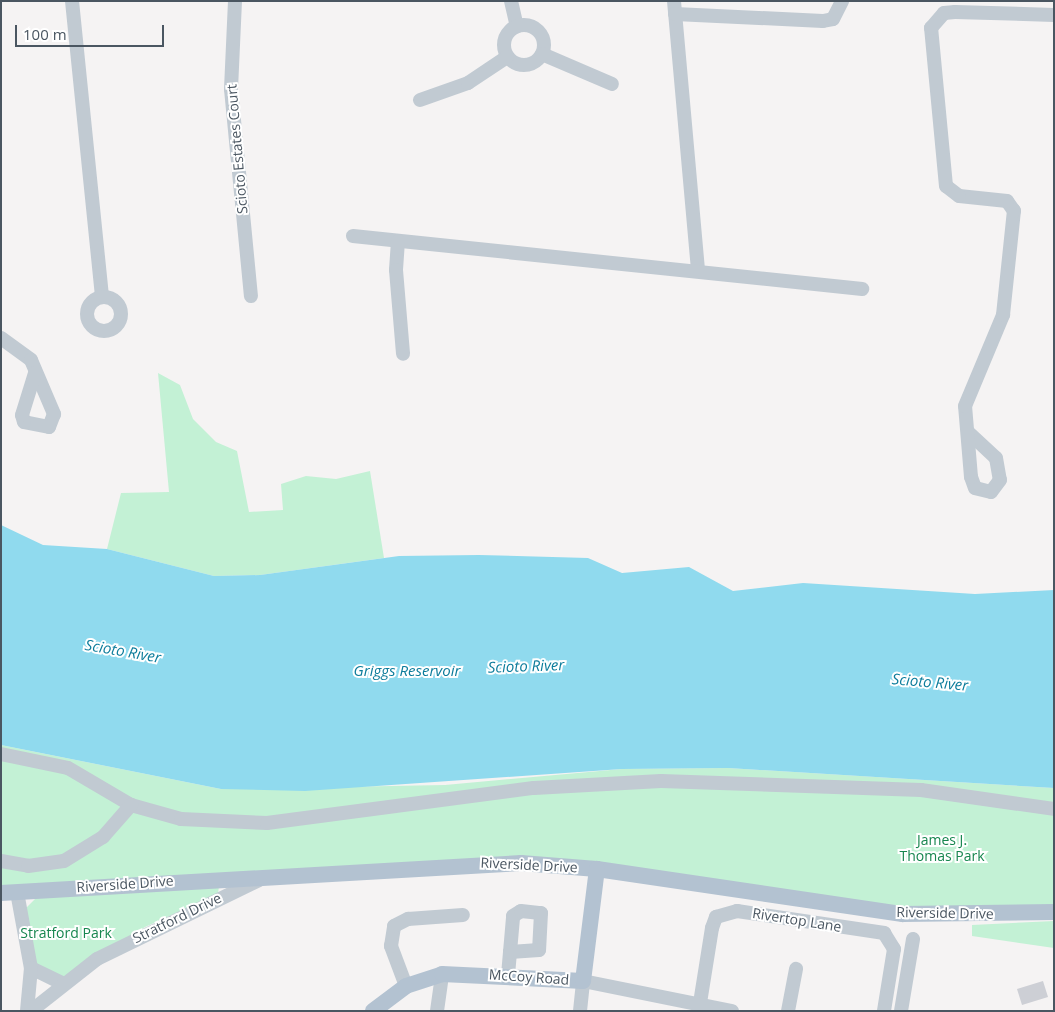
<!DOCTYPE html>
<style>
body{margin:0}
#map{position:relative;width:1055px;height:1012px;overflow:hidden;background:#f5f3f3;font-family:"Open Sans",sans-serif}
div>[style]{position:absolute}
.green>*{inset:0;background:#c3f1d5}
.water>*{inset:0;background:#90daee}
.building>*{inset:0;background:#cdcfd5}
.minor>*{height:14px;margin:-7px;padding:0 7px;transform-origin:7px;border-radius:7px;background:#c1cad2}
.minor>.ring{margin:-7px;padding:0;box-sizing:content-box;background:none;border:14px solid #c1cad2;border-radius:50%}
.major>*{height:16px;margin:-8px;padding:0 8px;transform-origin:8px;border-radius:8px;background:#b3c2d1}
span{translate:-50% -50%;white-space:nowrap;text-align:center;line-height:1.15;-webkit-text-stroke:4px #fff;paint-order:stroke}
.street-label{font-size:14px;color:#4a5661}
.park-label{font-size:14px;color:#17864f}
.water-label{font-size:15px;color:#0c7c9b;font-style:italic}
.frame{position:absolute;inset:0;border:2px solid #4a5661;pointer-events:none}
.scale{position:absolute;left:15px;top:25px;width:149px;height:22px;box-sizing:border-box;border:2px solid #4a5661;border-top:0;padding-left:6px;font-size:15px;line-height:18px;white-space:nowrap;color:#4a5661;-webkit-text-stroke:4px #fff;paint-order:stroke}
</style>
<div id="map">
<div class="green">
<div style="clip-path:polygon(158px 373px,180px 385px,193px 419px,216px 442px,237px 451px,249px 512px,283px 510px,281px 484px,306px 476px,336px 479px,370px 471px,384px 558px,260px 575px,214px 576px,107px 549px,121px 493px,169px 492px)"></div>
<div style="clip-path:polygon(1px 745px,221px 789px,445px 785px,622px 769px,728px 768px,1054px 788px,1054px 912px,939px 915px,558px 865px,1px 892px)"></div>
<div style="clip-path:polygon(219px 886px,218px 894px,145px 927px,62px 978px,34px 964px,26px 908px,36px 898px)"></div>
<div style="clip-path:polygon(1054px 921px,1054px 948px,972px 936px,972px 925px)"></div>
</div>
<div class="water">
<div style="clip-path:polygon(1px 525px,43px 545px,107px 549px,214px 576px,260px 575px,399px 556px,479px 555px,588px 558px,622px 573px,689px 567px,733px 591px,803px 583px,975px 594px,1054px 590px,1054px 788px,728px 768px,622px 769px,305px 791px,221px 789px,1px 745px)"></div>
</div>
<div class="building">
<div style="clip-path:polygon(1043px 981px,1048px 997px,1022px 1005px,1017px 989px)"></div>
</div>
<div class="minor">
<div style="left:72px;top:1px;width:296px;rotate:84.2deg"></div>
<div style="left:235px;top:1px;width:88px;rotate:92.6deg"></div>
<div style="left:231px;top:89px;width:208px;rotate:84.5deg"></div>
<div style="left:511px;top:1px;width:26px;rotate:77deg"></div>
<div style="left:674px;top:1px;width:271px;rotate:84.9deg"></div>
<div style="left:675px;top:14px;width:148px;rotate:2.7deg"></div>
<div style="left:823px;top:21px;width:10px;rotate:-11deg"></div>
<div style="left:833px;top:19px;width:20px;rotate:-63deg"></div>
<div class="ring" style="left:504px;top:25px;width:26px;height:26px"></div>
<div style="left:542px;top:54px;width:76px;rotate:23.2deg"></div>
<div style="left:420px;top:100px;width:51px;rotate:-19.5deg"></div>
<div style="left:468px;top:83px;width:47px;rotate:-33.7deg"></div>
<div style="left:353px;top:236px;width:512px;rotate:5.94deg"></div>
<div style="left:398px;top:241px;width:29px;rotate:94deg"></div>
<div style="left:396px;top:270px;width:84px;rotate:85.2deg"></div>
<div class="ring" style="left:87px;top:297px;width:20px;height:20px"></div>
<div style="left:1px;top:338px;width:37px;rotate:36deg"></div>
<div style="left:31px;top:360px;width:59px;rotate:66.9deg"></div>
<div style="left:54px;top:414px;width:14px;rotate:111deg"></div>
<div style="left:49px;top:427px;width:25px;rotate:-169deg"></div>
<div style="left:24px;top:422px;width:7px;rotate:-106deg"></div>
<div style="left:22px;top:415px;width:44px;rotate:-72.8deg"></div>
<div style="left:968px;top:432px;width:38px;rotate:43deg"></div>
<div style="left:996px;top:458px;width:22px;rotate:80deg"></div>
<div style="left:1000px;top:480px;width:15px;rotate:127deg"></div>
<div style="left:991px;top:492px;width:16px;rotate:-166deg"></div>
<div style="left:975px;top:488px;width:12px;rotate:-110deg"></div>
<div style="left:971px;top:477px;width:71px;rotate:-94.8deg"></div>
<div style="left:965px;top:406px;width:99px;rotate:-67.3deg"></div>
<div style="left:1003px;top:315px;width:105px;rotate:-84deg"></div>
<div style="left:1014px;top:211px;width:12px;rotate:-125deg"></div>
<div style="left:1007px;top:201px;width:48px;rotate:-174.1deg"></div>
<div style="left:959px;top:196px;width:16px;rotate:-142deg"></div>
<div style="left:946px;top:186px;width:159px;rotate:-95.4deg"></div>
<div style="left:931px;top:28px;width:20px;rotate:-49deg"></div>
<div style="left:944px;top:13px;width:11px;rotate:-5deg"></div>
<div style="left:955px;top:12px;width:99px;rotate:1.7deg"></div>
<div style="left:1px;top:754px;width:68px;rotate:11.8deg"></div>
<div style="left:68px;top:768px;width:73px;rotate:30.4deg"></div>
<div style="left:131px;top:805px;width:52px;rotate:15.6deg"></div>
<div style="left:181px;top:819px;width:86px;rotate:2.7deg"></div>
<div style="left:267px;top:823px;width:269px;rotate:-7.5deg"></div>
<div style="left:534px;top:788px;width:127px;rotate:-3.2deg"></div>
<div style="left:661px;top:781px;width:260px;rotate:2deg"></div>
<div style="left:921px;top:790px;width:134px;rotate:8.1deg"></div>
<div style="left:1px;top:861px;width:27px;rotate:10deg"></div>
<div style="left:28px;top:866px;width:36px;rotate:-8deg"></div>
<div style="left:64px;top:861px;width:46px;rotate:-31.6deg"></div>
<div style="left:103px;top:837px;width:43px;rotate:-48.8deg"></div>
<div style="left:17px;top:892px;width:77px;rotate:79.6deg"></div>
<div style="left:31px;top:968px;width:34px;rotate:26deg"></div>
<div style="left:508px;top:975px;width:23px;rotate:-85deg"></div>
<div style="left:510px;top:952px;width:36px;rotate:-85deg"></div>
<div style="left:513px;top:916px;width:9px;rotate:-32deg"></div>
<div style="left:521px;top:911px;width:20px;rotate:6deg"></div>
<div style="left:541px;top:913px;width:37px;rotate:93deg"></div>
<div style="left:539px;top:950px;width:29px;rotate:176deg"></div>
<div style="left:406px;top:986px;width:43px;rotate:-110.6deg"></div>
<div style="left:391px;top:946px;width:20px;rotate:-81deg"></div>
<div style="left:394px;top:926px;width:16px;rotate:-27deg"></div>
<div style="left:408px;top:919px;width:55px;rotate:-4.2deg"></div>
<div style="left:700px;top:1003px;width:76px;rotate:-80.9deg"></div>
<div style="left:712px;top:928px;width:12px;rotate:-70deg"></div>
<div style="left:716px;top:917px;width:22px;rotate:-16deg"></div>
<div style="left:737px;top:911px;width:149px;rotate:8.5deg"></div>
<div style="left:884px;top:933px;width:19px;rotate:58deg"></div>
<div style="left:894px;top:949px;width:63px;rotate:99.2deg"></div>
<div style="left:27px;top:1011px;width:43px;rotate:-84.7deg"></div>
<div style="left:31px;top:1011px;width:84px;rotate:-38.2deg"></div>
<div style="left:97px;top:959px;width:180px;rotate:-26deg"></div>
<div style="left:437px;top:1011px;width:37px;rotate:-82deg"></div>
<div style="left:580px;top:1011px;width:30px;rotate:-84deg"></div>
<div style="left:583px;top:981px;width:152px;rotate:11.4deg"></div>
<div style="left:788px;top:1011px;width:43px;rotate:-79.2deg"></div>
<div style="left:901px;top:1011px;width:73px;rotate:-80.5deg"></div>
</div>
<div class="major">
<div style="left:1px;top:893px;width:521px;rotate:-3.3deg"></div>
<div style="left:521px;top:863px;width:76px;rotate:4.5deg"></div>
<div style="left:597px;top:869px;width:309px;rotate:8.4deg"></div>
<div style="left:903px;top:914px;width:151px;rotate:-0.8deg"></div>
<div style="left:373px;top:1011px;width:41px;rotate:-37.1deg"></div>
<div style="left:406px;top:986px;width:38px;rotate:-18deg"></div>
<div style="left:442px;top:974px;width:141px;rotate:2.8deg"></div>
<div style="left:583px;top:981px;width:113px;rotate:-82.9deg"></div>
</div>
<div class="street-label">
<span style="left:237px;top:149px;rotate:-95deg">Scioto Estates Court</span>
<span style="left:529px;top:865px;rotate:3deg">Riverside Drive</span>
<span style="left:125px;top:884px;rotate:-4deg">Riverside Drive</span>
<span style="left:945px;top:913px;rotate:1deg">Riverside Drive</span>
<span style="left:177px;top:918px;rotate:-26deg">Stratford Drive</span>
<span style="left:797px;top:920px;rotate:9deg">Rivertop Lane</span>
<span style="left:529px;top:977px;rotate:4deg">McCoy Road</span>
</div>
<div class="park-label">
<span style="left:942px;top:848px">James J.<br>Thomas Park</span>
<span style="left:66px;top:933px">Stratford Park</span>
</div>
<div class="water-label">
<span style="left:123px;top:651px;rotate:10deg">Scioto River</span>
<span style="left:526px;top:666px;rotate:-2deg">Scioto River</span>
<span style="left:407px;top:671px">Griggs Reservoir</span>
<span style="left:930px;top:682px;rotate:5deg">Scioto River</span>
</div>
<div class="frame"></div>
<div class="scale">100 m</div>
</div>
